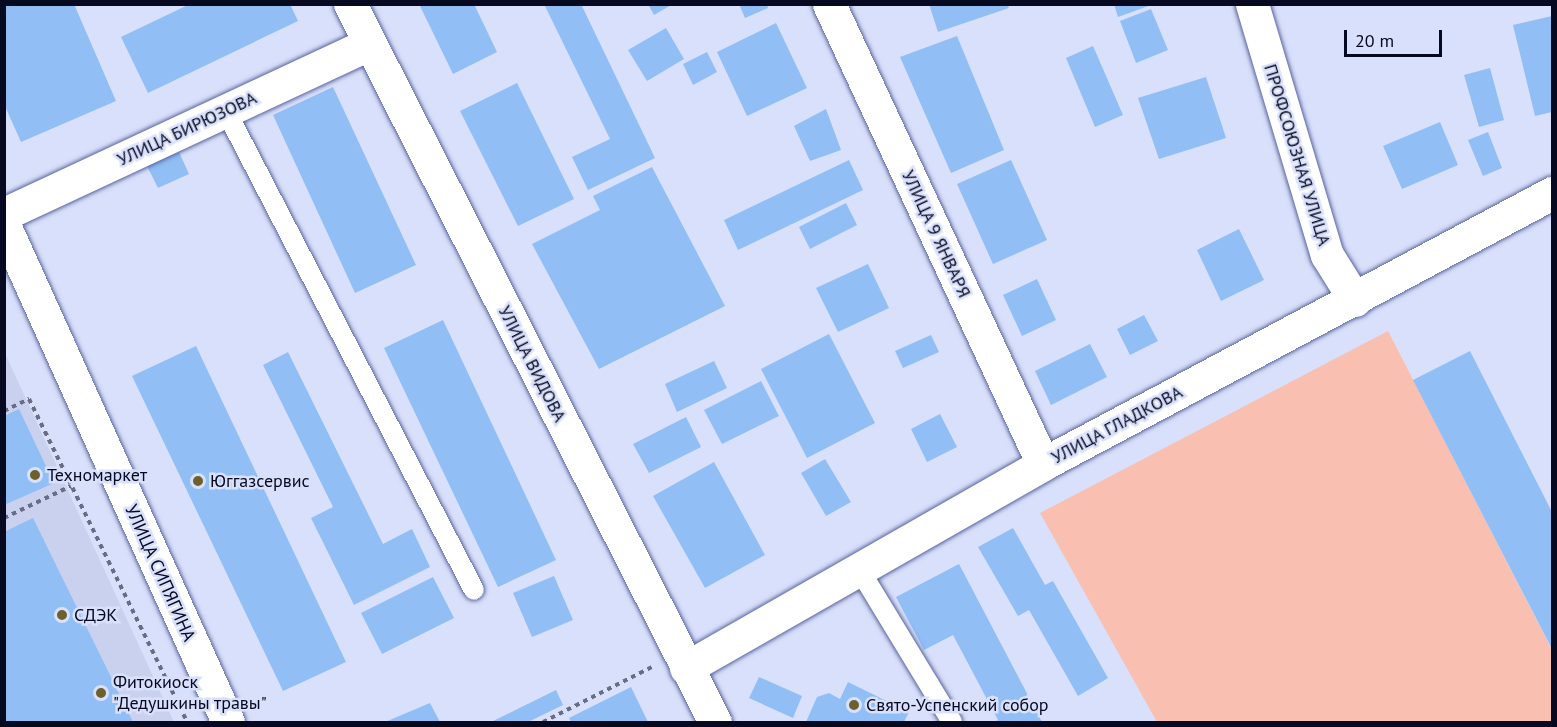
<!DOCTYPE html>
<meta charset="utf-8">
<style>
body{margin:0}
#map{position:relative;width:1557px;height:727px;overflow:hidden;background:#d9e0fb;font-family:"PT Sans",sans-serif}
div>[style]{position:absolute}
.built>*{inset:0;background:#cad1ef}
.green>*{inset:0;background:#f9bfb1}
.building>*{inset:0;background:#90bef5}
.path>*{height:4px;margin-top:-2px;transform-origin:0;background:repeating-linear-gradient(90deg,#686d85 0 4.5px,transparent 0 9px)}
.roads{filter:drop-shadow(0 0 2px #58649e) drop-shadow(0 0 2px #58649e)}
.lane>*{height:20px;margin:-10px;padding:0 10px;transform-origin:10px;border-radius:10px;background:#fff}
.street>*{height:33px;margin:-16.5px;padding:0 16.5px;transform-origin:16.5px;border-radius:16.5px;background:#fff}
.secondary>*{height:33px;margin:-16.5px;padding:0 16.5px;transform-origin:16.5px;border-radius:16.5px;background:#fff}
.dots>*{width:16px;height:16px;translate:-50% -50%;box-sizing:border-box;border:3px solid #d9e0fb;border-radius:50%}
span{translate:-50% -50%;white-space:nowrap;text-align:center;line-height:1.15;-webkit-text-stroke:5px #d9e0fb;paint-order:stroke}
.street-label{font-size:18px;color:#06091f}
.poi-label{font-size:18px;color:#06091f}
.left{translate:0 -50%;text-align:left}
.frame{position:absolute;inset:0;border:6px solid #06091f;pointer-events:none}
.scale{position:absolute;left:1344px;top:30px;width:98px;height:27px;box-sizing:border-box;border:3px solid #06091f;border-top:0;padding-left:8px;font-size:18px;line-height:21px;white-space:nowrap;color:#06091f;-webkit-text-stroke:4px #d9e0fb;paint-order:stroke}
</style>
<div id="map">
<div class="built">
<div style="clip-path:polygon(5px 353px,174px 722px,5px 722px)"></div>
</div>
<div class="green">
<div style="clip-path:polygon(1388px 331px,1552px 650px,1552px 722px,1157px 722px,1040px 513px)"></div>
</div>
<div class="building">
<div style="clip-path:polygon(4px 4px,74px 4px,116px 101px,21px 142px,4px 104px)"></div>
<div style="clip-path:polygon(190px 4px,290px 4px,298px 21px,148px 93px,121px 37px)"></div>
<div style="clip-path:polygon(419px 4px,474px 4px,497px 52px,453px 74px)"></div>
<div style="clip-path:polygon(544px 4px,581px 4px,655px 158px,588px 190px,572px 157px,610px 139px)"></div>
<div style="clip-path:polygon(648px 4px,673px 4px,654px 15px)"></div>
<div style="clip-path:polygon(739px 4px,767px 4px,768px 8px,745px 18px)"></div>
<div style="clip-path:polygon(929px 4px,1007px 4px,1009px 8px,938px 32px)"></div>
<div style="clip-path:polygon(1114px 4px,1151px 4px,1151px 5px,1118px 17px)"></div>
<div style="clip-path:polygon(1151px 9px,1168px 50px,1136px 63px,1120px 21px)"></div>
<div style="clip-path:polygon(1552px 16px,1552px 112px,1535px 116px,1513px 25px)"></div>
<div style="clip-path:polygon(776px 23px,807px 88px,747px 116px,717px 52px)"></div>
<div style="clip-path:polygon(666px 28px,684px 59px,647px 81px,628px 50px)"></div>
<div style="clip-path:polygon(957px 36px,1004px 150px,951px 173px,900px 57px)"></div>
<div style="clip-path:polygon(1093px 46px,1123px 115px,1095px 127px,1066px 58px)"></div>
<div style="clip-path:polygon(707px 52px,717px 72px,693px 85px,683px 64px)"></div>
<div style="clip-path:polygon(1490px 68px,1504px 120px,1479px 127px,1464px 75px)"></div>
<div style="clip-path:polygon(1206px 77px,1226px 138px,1159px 159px,1138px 98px)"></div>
<div style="clip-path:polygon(517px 83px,574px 199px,518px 226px,460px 111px)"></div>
<div style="clip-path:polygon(333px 87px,416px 265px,355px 293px,273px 115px)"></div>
<div style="clip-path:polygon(826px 109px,841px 150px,810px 161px,794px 126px)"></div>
<div style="clip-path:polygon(1440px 122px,1458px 165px,1402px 189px,1383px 146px)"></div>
<div style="clip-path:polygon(1488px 132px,1502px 168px,1483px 176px,1468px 140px)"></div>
<div style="clip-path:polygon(179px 152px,189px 174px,158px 188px,147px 166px)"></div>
<div style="clip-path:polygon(849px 160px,863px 190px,738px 250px,724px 220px)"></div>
<div style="clip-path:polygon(1011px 160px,1047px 240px,993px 264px,957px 184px)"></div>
<div style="clip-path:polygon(652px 167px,725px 306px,599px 369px,532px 244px,600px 210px,593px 196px)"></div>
<div style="clip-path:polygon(846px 203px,857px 225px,810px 249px,799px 227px)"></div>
<div style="clip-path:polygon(1239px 229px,1264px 280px,1221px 301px,1197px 250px)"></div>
<div style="clip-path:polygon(868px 264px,889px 308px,838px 332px,816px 288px)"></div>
<div style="clip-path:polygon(1037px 279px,1056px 320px,1022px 336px,1003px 295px)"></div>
<div style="clip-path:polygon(1144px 315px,1158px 341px,1130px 355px,1117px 329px)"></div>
<div style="clip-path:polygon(443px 320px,556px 560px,498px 587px,384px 348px)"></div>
<div style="clip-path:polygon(829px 334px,875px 423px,807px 458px,761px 369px)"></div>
<div style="clip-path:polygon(931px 335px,939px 352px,903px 368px,895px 351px)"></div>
<div style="clip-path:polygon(1090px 344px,1107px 377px,1051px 405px,1035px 371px)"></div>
<div style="clip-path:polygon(196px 346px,346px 662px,283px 691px,132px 376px)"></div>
<div style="clip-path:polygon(1470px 351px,1552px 512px,1552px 649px,1413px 380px)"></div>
<div style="clip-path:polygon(288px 352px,383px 544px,412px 529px,430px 567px,354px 605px,311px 518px,333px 507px,263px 365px)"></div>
<div style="clip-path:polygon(714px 361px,727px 388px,677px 412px,665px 384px)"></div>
<div style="clip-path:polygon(761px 381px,779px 416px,722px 444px,704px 410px)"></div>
<div style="clip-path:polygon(19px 409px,54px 483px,4px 505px,4px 416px)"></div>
<div style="clip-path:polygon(940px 414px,957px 447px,927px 462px,911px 429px)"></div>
<div style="clip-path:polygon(686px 417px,701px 447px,649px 473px,633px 444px)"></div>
<div style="clip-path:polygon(825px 459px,851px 502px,826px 516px,801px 473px)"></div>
<div style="clip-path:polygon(714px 462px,765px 555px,705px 588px,653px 496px)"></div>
<div style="clip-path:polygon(33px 518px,133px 722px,4px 722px,4px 532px)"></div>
<div style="clip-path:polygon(1013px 528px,1045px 585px,1053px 581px,1108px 678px,1078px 696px,1029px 610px,1018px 616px,978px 547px)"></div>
<div style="clip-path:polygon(959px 564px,1042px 722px,994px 722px,998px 720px,953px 635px,924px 650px,896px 597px)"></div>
<div style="clip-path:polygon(554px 576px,573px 620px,532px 637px,513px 593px)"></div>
<div style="clip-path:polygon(433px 577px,454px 618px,382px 654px,361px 613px)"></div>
<div style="clip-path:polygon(759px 677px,802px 696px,793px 718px,749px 698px)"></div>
<div style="clip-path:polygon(848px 682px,909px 712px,904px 722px,806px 722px,817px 697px,829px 693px,840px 699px)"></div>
<div style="clip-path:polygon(631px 687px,648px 722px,571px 722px,569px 718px)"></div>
<div style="clip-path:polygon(556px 690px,563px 705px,528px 722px,491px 722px)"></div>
<div style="clip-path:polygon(430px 703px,440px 722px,385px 722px)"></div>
</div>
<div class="path">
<div style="left:4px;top:411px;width:28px;rotate:-26deg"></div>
<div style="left:29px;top:399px;width:360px;rotate:63.9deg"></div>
<div style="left:4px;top:518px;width:74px;rotate:-25.5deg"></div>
<div style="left:543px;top:722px;width:122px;rotate:-26.8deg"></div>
</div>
<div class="roads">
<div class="lane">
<div style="left:226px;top:111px;width:539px;rotate:62.63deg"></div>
<div style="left:859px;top:569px;width:179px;rotate:58.7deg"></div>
</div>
<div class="street">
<div style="left:829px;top:4px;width:507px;rotate:65.05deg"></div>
<div style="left:1252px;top:4px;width:262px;rotate:73.4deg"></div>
<div style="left:1327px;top:255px;width:53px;rotate:58.1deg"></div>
<div style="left:4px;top:214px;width:403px;rotate:-25deg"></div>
<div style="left:686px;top:668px;width:411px;rotate:-29.7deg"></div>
<div style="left:1043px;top:464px;width:577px;rotate:-28.03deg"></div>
</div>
<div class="secondary">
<div style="left:350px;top:4px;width:805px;rotate:63.05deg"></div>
<div style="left:4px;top:225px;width:545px;rotate:65.74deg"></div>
</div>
</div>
<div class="dots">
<div style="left:35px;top:475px;background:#6e602d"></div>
<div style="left:198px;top:481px;background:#6e602d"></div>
<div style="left:62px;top:615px;background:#6e602d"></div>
<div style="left:101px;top:693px;background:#6e602d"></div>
<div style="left:854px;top:705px;background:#6e602d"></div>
</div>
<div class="street-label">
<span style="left:187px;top:129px;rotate:-25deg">УЛИЦА БИРЮЗОВА</span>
<span style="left:1297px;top:155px;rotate:73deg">ПРОФСОЮЗНАЯ УЛИЦА</span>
<span style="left:936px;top:234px;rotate:65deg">УЛИЦА 9 ЯНВАРЯ</span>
<span style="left:532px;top:364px;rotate:63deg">УЛИЦА ВИДОВА</span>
<span style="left:1117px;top:425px;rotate:-28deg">УЛИЦА ГЛАДКОВА</span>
<span style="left:160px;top:573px;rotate:66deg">УЛИЦА СИПЯГИНА</span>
</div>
<div class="poi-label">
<span class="left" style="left:47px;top:475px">Техномаркет</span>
<span class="left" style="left:210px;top:481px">Юггазсервис</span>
<span class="left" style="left:74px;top:615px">СДЭК</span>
<span class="left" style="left:113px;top:693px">Фитокиоск<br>"Дедушкины травы"</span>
<span class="left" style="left:866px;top:705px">Свято-Успенский собор</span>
</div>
<div class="frame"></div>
<div class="scale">20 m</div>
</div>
